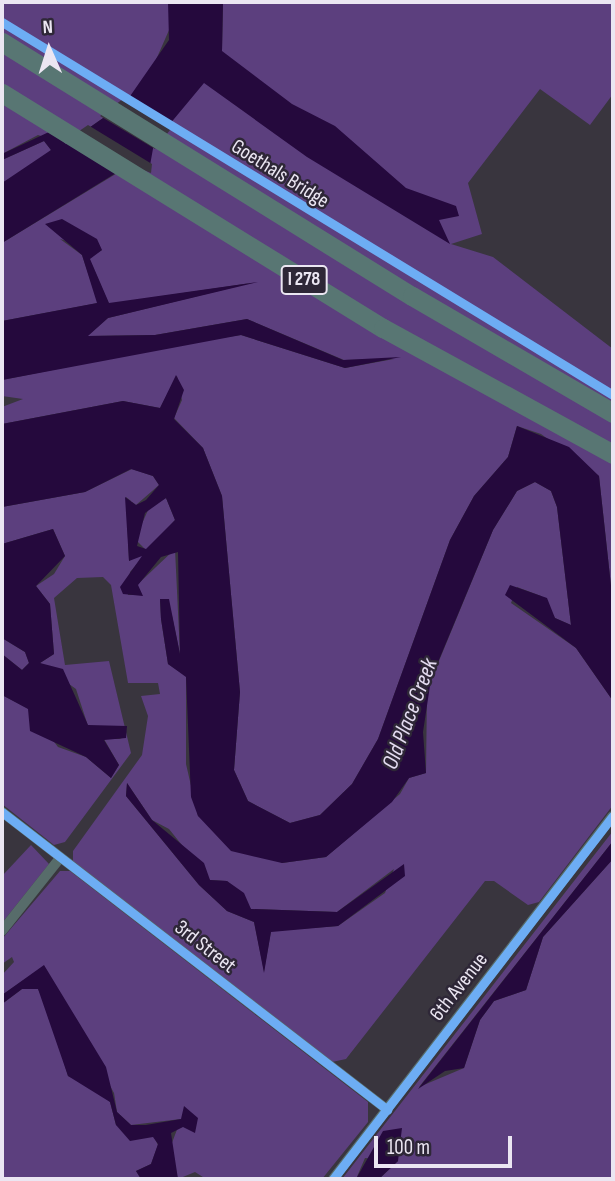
<!DOCTYPE html>
<style>
body{margin:0}
#map{position:relative;width:615px;height:1181px;overflow:hidden;background:#39353e;font-family:"Sofia Sans Condensed",sans-serif}
div>[style]{position:absolute}
.green>*{inset:0;background:#5c3f7e}
.water>*{inset:0;background:#25093d}
.pier>*{inset:0;background:#39353e}
.minor>*{height:10px;margin:-5px;padding:0 5px;transform-origin:5px;border-radius:5px;background:#576c6a}
.motorway>*{height:19px;margin:-9.5px;padding:0 9.5px;transform-origin:9.5px;border-radius:9.5px;background:#587673}
.cycleway>*{height:9px;margin:-4.5px;padding:0 4.5px;transform-origin:4.5px;border-radius:4.5px;background:#6dadf4}
span{translate:-50% -50%;white-space:nowrap;text-align:center;line-height:1.15;-webkit-text-stroke:5px #2e2737;paint-order:stroke}
.shield-label span{padding:2px 5px;background:#2e2737;border:2px solid;border-radius:5px;-webkit-text-stroke-width:0}
.shield-label{font-size:19px;color:#ebe6f2;font-weight:700}
.street-label{font-size:21px;color:#ebe6f2}
.water-label{font-size:23px;color:#e4dcf1;font-style:italic}
.frame{position:absolute;inset:0;border:4px solid #ebe6f2;pointer-events:none}
.north{position:absolute;left:14px;top:14px;width:70px;height:70px;-webkit-text-stroke:5px #2e2737;paint-order:stroke;rotate:357deg;font-size:19px;font-weight:700;line-height:28px;text-align:center;color:#ebe6f2}
.north::after{content:'';display:block;margin:auto;width:24px;height:32px;background:#ebe6f2;clip-path:polygon(50% 0,100% 100%,50% 72%,0 100%)}
.scale{position:absolute;left:374px;top:1136px;width:138px;height:32px;box-sizing:border-box;border:4px solid #ebe6f2;border-top:0;padding-left:9px;font-size:21px;line-height:24px;white-space:nowrap;color:#ebe6f2;-webkit-text-stroke:5px #2e2737;paint-order:stroke}
</style>
<div id="map">
<div class="green">
<div style="clip-path:polygon(2px 2px,168px 2px,173px 21px,148px 78px,126px 102px,66px 144px,38px 135px,2px 154px)"></div>
<div style="clip-path:polygon(223px 2px,613px 2px,613px 94px,590px 125px,540px 89px,468px 183px,482px 234px,451px 244px,493px 257px,613px 349px,613px 604px,599px 476px,541px 434px,517px 426px,508px 457px,474px 496px,450px 540px,378px 739px,352px 784px,320px 815px,290px 823px,248px 801px,234px 770px,240px 692px,222px 496px,203px 448px,174px 418px,182px 400px,177px 376px,160px 408px,123px 401px,2px 424px,2px 407px,23px 399px,2px 396px,2px 380px,193px 342px,241px 335px,345px 368px,394px 359px,344px 360px,247px 319px,155px 335px,87px 336px,108px 318px,251px 283px,109px 304px,89px 258px,102px 250px,60px 239px,82px 255px,98px 303px,2px 321px,2px 243px,147px 155px,222px 51px)"></div>
<div style="clip-path:polygon(44px 141px,51px 150px,46px 158px,2px 183px,2px 160px)"></div>
<div style="clip-path:polygon(evenodd,132px 469px,153px 476px,159px 485px,136px 505px,126px 497px,129px 561px,145px 549px,135px 539px,149px 508px,166px 498px,175px 520px,130px 572px,128px 595px,142px 595px,137px 585px,175px 549px,180px 654px,172px 616px,160px 600px,161px 619px,168px 664px,186px 676px,186px 764px,198px 816px,282px 863px,326px 857px,400px 794px,409px 778px,426px 773px,427px 690px,493px 530px,517px 491px,535px 482px,551px 491px,557px 507px,571px 625px,555px 618px,541px 596px,517px 587px,511px 603px,576px 648px,613px 701px,613px 805px,539px 902px,528px 905px,494px 881px,485px 881px,346px 1059px,332px 1062px,73px 861px,73px 851px,142px 755px,148px 716px,141px 696px,160px 694px,158px 683px,128px 683px,111px 585px,103px 577px,77px 578px,54px 598px,65px 665px,109px 661px,131px 753px,65px 842px,54px 845px,2px 804px,2px 695px,29px 709px,58px 747px,86px 757px,111px 778px,119px 765px,104px 739px,122px 739px,88px 726px,76px 689px,40px 663px,54px 654px,50px 604px,36px 586px,54px 574px,65px 556px,53px 529px,2px 544px,2px 507px,85px 492px,132px 469px,127px 783px,152px 820px,169px 829px,210px 880px,227px 881px,251px 909px,337px 912px,394px 869px,385px 893px,338px 926px,271px 931px,264px 971px,254px 922px,227px 911px,199px 885px,126px 796px,127px 783px)"></div>
<div style="clip-path:polygon(2px 638px,25px 652px,29px 663px,22px 670px,2px 654px)"></div>
<div style="clip-path:polygon(613px 831px,613px 841px,419px 1087px,464px 1068px,480px 1020px,494px 1001px,526px 990px,543px 937px,613px 859px,613px 1179px,379px 1179px,398px 1161px,365px 1158px,356px 1179px,342px 1179px)"></div>
<div style="clip-path:polygon(31px 845px,49px 864px,2px 923px,2px 876px)"></div>
<div style="clip-path:polygon(60px 871px,70px 871px,368px 1102px,368px 1122px,322px 1179px,206px 1179px,195px 1172px,178px 1179px,170px 1148px,181px 1119px,131px 1125px,117px 1112px,114px 1093px,44px 966px,2px 995px,2px 975px,14px 962px,12px 957px,2px 964px,2px 939px)"></div>
<div style="clip-path:polygon(22px 989px,38px 989px,47px 1006px,68px 1076px,98px 1089px,110px 1102px,116px 1125px,154px 1137px,158px 1145px,151px 1164px,136px 1171px,141px 1179px,2px 1179px,2px 1004px)"></div>
</div>
<div class="water">
<div style="clip-path:polygon(168px 2px,223px 2px,222px 51px,292px 104px,335px 126px,406px 188px,456px 206px,459px 216px,439px 220px,450px 244px,307px 157px,204px 83px,154px 143px,149px 171px,129px 165px,2px 243px,2px 183px,51px 150px,44px 141px,2px 160px,2px 154px,51px 131px,66px 144px,126px 102px,169px 40px)"></div>
<div style="clip-path:polygon(62px 219px,97px 239px,102px 250px,90px 259px,109px 303px,258px 282px,108px 318px,88px 336px,155px 335px,247px 319px,343px 360px,401px 357px,345px 368px,241px 335px,2px 380px,2px 321px,97px 303px,82px 255px,45px 224px)"></div>
<div style="clip-path:polygon(evenodd,176px 375px,184px 390px,174px 419px,203px 448px,222px 496px,240px 692px,234px 770px,248px 801px,290px 823px,320px 815px,352px 784px,378px 739px,450px 540px,474px 496px,508px 457px,517px 426px,569px 447px,599px 476px,613px 604px,613px 701px,576px 648px,505px 595px,510px 585px,547px 598px,555px 618px,571px 625px,557px 507px,551px 491px,535px 482px,517px 491px,493px 530px,431px 679px,423px 732px,426px 773px,409px 778px,392px 802px,326px 857px,282px 863px,231px 851px,198px 816px,191px 797px,186px 677px,168px 664px,161px 619px,160px 599px,169px 599px,180px 654px,178px 552px,161px 557px,138px 585px,143px 596px,123px 594px,120px 587px,142px 556px,129px 561px,125px 497px,136px 505px,146px 500px,159px 485px,153px 476px,131px 469px,85px 492px,2px 507px,2px 424px,123px 401px,160px 408px,176px 375px,166px 498px,175px 520px,146px 549px,137px 546px,145px 513px,166px 498px)"></div>
<div style="clip-path:polygon(53px 529px,65px 556px,36px 586px,50px 604px,54px 654px,40px 663px,63px 669px,88px 725px,127px 726px,126px 738px,104px 740px,119px 765px,111px 778px,86px 757px,30px 731px,28px 709px,2px 695px,2px 654px,22px 670px,29px 663px,25px 652px,2px 638px,2px 544px)"></div>
<div style="clip-path:polygon(127px 783px,152px 820px,204px 863px,210px 880px,227px 881px,244px 893px,251px 909px,337px 912px,404px 864px,405px 876px,338px 926px,271px 932px,264px 973px,254px 922px,227px 911px,199px 885px,126px 796px)"></div>
<div style="clip-path:polygon(613px 841px,613px 859px,543px 937px,526px 990px,494px 1001px,480px 1020px,464px 1068px,445px 1071px,418px 1089px)"></div>
<div style="clip-path:polygon(44px 965px,106px 1067px,117px 1112px,131px 1125px,146px 1125px,181px 1119px,184px 1106px,198px 1118px,195px 1133px,183px 1127px,171px 1133px,178px 1179px,141px 1179px,136px 1171px,151px 1164px,158px 1144px,153px 1137px,130px 1141px,116px 1125px,110px 1102px,68px 1076px,38px 989px,22px 989px,2px 1004px,2px 995px)"></div>
<div style="clip-path:polygon(402px 1128px,398px 1161px,379px 1179px,356px 1179px,383px 1131px)"></div>
</div>
<div class="pier">
<div style="clip-path:polygon(127px 96px,174px 125px,155px 149px,100px 116px)"></div>
<div style="clip-path:polygon(88px 125px,152px 164px,151px 173px,66px 140px)"></div>
</div>
<div class="minor">
<div style="left:2px;top:812px;width:487px;rotate:37.7deg"></div>
<div style="left:2px;top:931px;width:93px;rotate:-51.5deg"></div>
<div style="left:333px;top:1179px;width:458px;rotate:-52.4deg"></div>
</div>
<div class="motorway">
<div style="left:2px;top:42px;width:482px;rotate:31.8deg"></div>
<div style="left:412px;top:296px;width:233px;rotate:30.2deg"></div>
<div style="left:2px;top:93px;width:448px;rotate:31.7deg"></div>
<div style="left:383px;top:328px;width:262px;rotate:28.7deg"></div>
</div>
<div class="cycleway">
<div style="left:2px;top:22px;width:716px;rotate:31.4deg"></div>
<div style="left:2px;top:812px;width:487px;rotate:37.7deg"></div>
<div style="left:333px;top:1179px;width:458px;rotate:-52.4deg"></div>
</div>
<div class="shield-label">
<span style="left:304px;top:280px">I 278</span>
</div>
<div class="street-label">
<span style="left:280px;top:174px;rotate:32deg">Goethals Bridge</span>
<span style="left:205px;top:947px;rotate:38deg">3rd Street</span>
<span style="left:459px;top:987px;rotate:-52deg">6th Avenue</span>
</div>
<div class="water-label">
<span style="left:410px;top:714px;rotate:-69deg">Old Place Creek</span>
</div>
<div class="frame"></div>
<div class="north">N</div>
<div class="scale">100 m</div>
</div>
